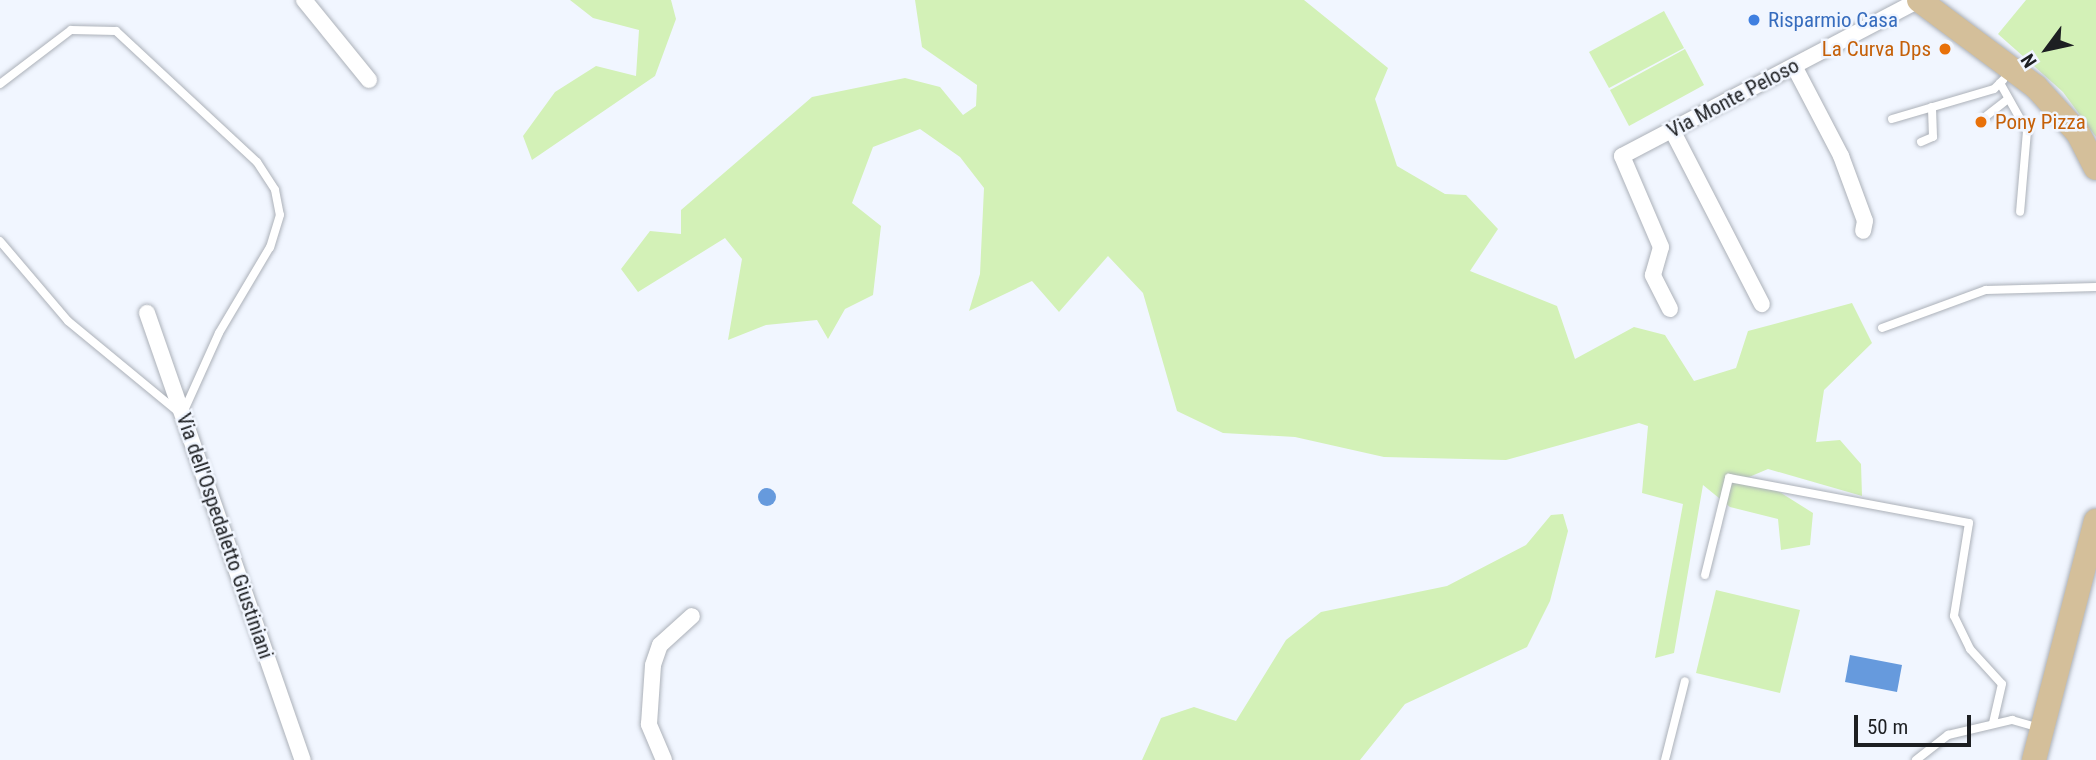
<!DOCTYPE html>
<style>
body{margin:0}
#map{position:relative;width:2096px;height:760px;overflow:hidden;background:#f1f6ff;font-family:"Roboto Condensed",sans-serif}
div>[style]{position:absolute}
.green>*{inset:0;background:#d3f1b7}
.water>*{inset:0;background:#669add}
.round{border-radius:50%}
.roads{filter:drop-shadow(0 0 2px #acb1b9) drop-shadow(0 0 2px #acb1b9)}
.service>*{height:8px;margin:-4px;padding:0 4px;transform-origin:4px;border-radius:4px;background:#fff}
.minor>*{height:16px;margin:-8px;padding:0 8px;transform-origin:8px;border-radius:8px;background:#fff}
.primary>*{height:24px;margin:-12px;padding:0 12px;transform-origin:12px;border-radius:12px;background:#d4bf9a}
.dots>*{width:19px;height:19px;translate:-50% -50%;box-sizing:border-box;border:4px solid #f1f6ff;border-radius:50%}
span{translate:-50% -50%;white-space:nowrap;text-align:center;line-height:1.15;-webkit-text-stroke:5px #f1f6ff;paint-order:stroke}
.shop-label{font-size:21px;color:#366cbe}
.left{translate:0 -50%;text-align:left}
.food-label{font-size:21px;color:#c56008}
.right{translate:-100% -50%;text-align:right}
.street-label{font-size:21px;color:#1d1f22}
.north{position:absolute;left:2012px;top:14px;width:70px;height:70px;-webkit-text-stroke:5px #f1f6ff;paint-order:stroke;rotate:237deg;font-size:19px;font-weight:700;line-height:28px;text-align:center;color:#1d1f22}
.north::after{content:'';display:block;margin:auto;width:24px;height:32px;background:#1d1f22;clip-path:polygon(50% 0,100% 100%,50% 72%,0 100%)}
.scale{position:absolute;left:1854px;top:715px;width:117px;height:32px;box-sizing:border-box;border:4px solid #1d1f22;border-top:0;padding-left:9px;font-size:21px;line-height:24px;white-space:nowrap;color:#1d1f22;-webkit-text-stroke:5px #f1f6ff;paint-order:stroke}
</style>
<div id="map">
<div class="green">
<div style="clip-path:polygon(570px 0,671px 0,676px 19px,655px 76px,532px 160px,523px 136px,555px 92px,596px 66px,636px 76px,639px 30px,593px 18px)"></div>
<div style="clip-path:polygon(915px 0,1304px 0,1388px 68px,1375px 99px,1397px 166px,1445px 194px,1466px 195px,1498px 229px,1470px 271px,1557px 306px,1575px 359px,1634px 327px,1665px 335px,1694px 381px,1736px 368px,1748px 331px,1852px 303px,1872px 343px,1824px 390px,1816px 442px,1840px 440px,1861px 464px,1862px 496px,1768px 469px,1742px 480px,1762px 481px,1813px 513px,1810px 545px,1781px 550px,1778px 519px,1730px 507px,1703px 485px,1674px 653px,1655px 658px,1683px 504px,1642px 493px,1648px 426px,1639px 423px,1506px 460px,1384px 457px,1295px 437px,1223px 433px,1177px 411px,1143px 293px,1108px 256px,1059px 312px,1032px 281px,969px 311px,980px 274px,984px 188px,960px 157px,920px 129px,873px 147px,852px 203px,881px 226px,873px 295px,845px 309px,828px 339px,817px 320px,766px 325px,728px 340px,742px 259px,725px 238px,638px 292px,621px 269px,650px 231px,681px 234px,681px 210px,812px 97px,905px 78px,940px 87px,963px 115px,976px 106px,977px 85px,922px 47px)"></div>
<div style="clip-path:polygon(2026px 0,2096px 0,2096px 137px,2063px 92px,1998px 34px)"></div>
<div style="clip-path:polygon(1664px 11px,1684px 48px,1609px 88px,1589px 52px)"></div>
<div style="clip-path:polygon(1685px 49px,1704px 85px,1629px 126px,1610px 90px)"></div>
<div style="clip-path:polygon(1563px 514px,1568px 531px,1550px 601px,1527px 647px,1405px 704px,1360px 760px,1142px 760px,1161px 718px,1194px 707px,1236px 721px,1286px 640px,1321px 612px,1447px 586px,1526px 545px,1551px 515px)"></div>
<div style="clip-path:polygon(1716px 590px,1800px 610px,1780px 693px,1696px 673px)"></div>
</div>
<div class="water">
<div class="round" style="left:758px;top:488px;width:18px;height:18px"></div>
<div style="clip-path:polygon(1850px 655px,1902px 665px,1897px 692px,1845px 682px)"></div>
</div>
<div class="roads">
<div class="service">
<div style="left:2000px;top:83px;width:55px;rotate:60.6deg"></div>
<div style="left:2027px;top:131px;width:81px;rotate:94.9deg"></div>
<div style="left:0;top:84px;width:89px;rotate:-37.3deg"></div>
<div style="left:71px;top:30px;width:45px;rotate:1.3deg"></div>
<div style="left:116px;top:31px;width:192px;rotate:42.9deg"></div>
<div style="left:257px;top:162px;width:33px;rotate:57deg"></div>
<div style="left:275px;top:190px;width:25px;rotate:79deg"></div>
<div style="left:280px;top:215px;width:34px;rotate:107deg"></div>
<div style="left:270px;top:247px;width:100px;rotate:120.7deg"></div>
<div style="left:219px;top:333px;width:90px;rotate:114.3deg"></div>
<div style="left:182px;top:415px;width:148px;rotate:-140.5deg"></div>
<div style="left:68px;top:321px;width:105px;rotate:-130.4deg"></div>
<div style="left:1985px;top:117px;width:29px;rotate:-38deg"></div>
<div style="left:1892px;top:119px;width:106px;rotate:-16.4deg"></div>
<div style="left:1994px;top:89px;width:13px;rotate:-45deg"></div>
<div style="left:1921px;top:142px;width:13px;rotate:-23deg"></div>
<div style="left:1933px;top:137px;width:30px;rotate:-92deg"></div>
<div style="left:1882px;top:328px;width:111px;rotate:-20.1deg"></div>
<div style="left:1986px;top:290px;width:110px;rotate:-1.6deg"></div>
<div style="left:1705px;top:575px;width:100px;rotate:-76.1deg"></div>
<div style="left:1729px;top:478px;width:244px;rotate:10.6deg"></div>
<div style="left:1969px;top:523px;width:94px;rotate:99.2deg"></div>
<div style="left:1954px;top:616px;width:37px;rotate:64deg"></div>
<div style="left:1970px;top:649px;width:47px;rotate:47.6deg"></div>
<div style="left:2002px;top:684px;width:40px;rotate:103deg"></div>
<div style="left:1665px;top:760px;width:81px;rotate:-75.8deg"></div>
<div style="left:1916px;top:760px;width:41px;rotate:-38deg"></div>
<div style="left:1948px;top:735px;width:66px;rotate:-13.2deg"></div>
<div style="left:2012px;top:720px;width:29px;rotate:16deg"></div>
</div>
<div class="minor">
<div style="left:304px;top:0;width:103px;rotate:50.9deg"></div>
<div style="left:1794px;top:66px;width:102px;rotate:62.4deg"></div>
<div style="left:1841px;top:156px;width:69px;rotate:69.7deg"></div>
<div style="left:1865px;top:221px;width:10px;rotate:101deg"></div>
<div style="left:1672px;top:130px;width:196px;rotate:62.7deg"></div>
<div style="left:1670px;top:309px;width:38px;rotate:-117deg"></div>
<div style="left:1653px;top:275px;width:29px;rotate:-74deg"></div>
<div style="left:1661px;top:247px;width:99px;rotate:-113.2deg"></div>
<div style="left:1622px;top:156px;width:335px;rotate:-27.7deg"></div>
<div style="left:147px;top:313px;width:473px;rotate:70.8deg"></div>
<div style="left:664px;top:760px;width:39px;rotate:-113deg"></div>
<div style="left:649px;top:724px;width:59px;rotate:-86.1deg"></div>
<div style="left:653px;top:665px;width:21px;rotate:-71deg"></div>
<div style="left:660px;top:645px;width:43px;rotate:-42.2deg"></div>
</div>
<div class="primary">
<div style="left:1919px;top:0;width:146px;rotate:36.6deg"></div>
<div style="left:2036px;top:87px;width:62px;rotate:47.6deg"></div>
<div style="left:2078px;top:133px;width:39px;rotate:63deg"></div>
<div style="left:2034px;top:760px;width:247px;rotate:-75.5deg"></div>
</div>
</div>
<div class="dots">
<div style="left:1754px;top:20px;background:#3f7fe0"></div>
<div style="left:1945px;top:49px;background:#e8710a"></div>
<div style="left:1981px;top:122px;background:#e8710a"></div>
</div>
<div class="shop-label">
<span class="left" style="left:1768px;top:20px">Risparmio Casa</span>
</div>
<div class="food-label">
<span class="right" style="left:1931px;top:49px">La Curva Dps</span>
<span class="left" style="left:1995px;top:122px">Pony Pizza</span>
</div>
<div class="street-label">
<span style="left:1733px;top:98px;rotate:-28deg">Via Monte Peloso</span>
<span style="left:225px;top:536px;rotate:71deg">Via dell'Ospedaletto Giustiniani</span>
</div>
<div class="north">N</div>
<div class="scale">50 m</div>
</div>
